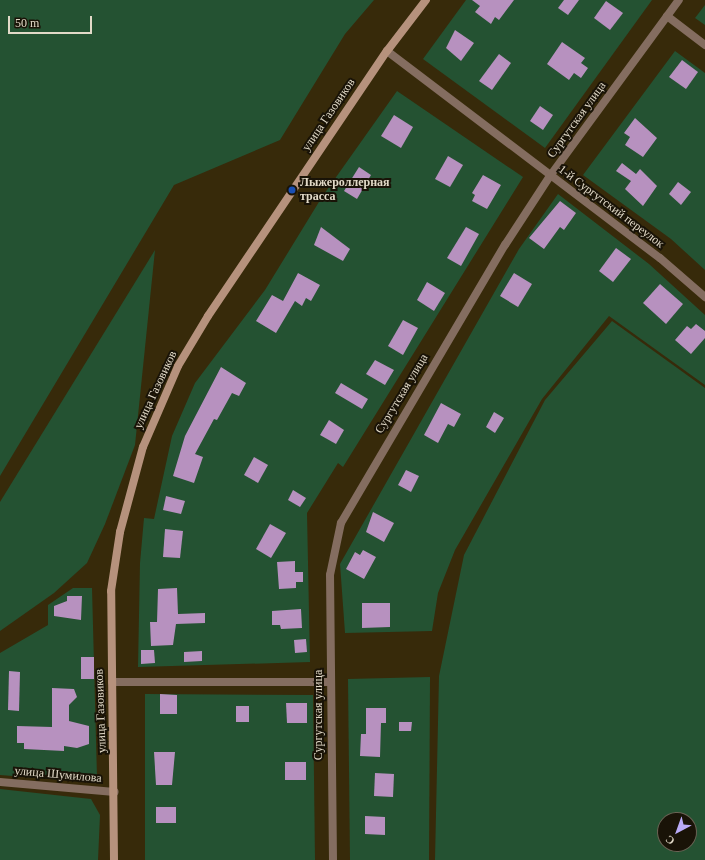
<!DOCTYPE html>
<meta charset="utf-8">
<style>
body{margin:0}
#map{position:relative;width:705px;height:860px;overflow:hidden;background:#372a0a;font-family:"Times New Roman",serif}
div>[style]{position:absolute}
.green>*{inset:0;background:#245232}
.building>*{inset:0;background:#b791bf}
.street>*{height:8px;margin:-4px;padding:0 4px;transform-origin:4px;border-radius:4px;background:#846d60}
.secondary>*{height:8px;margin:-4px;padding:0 4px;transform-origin:4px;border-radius:4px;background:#b6927d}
.dots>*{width:11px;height:11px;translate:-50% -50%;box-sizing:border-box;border:2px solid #191307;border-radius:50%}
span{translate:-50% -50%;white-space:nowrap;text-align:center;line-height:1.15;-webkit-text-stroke:4px #191307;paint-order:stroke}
.street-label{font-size:12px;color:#e2dac8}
.poi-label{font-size:12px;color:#e2dac8;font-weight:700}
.left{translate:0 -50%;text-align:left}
.north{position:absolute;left:657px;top:812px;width:40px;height:40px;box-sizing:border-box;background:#191307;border:1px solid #696354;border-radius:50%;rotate:221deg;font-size:11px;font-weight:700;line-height:16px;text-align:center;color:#e2dac8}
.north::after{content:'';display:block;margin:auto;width:14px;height:18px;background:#b9abf7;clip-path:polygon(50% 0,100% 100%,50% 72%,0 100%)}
.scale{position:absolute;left:8px;top:16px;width:84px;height:18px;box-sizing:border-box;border:2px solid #e2dac8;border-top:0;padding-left:5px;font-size:12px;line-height:14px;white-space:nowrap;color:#e2dac8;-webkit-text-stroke:3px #191307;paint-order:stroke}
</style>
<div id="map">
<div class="green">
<div style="clip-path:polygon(0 0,374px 0,345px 34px,280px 140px,174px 185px,0 476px)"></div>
<div style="clip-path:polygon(466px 0,652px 0,545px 148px,423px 59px)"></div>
<div style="clip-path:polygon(705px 5px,705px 25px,695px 18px)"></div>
<div style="clip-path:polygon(675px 51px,705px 73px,705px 270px,671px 239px,583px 175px)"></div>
<div style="clip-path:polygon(397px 91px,523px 177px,343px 467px,338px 463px,307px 513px,310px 662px,138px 667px,140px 563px,144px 518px,154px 519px,172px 436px,195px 383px,265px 290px,322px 197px)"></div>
<div style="clip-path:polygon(558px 194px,649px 264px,705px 315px,705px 385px,609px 316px,542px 399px,455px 550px,438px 593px,432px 631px,345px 633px,340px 564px,519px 249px)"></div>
<div style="clip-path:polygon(155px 250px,135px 445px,105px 524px,87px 563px,54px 593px,0 631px,0 502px)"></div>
<div style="clip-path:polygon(evenodd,612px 321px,705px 388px,705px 860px,435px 860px,439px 676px,464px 555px,545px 400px,612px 321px,665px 820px,689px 820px,689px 844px,665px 844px,665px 820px)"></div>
<div style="clip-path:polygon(73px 588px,92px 588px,97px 777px,89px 782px,0 775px,0 653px,48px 625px,48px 605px)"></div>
<div style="clip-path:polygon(430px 677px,429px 860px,350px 860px,348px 679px)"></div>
<div style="clip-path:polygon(145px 694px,313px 695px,315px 860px,145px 860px)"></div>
<div style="clip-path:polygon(0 789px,91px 799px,100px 815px,98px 860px,0 860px)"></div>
</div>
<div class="building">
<div style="clip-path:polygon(472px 0,514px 0,499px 20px,495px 17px,491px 24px,475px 12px,480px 6px)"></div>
<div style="clip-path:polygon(564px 0,579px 0,568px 15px,558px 8px)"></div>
<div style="clip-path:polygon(606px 1px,623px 13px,610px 30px,594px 18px)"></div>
<div style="clip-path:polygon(455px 30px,474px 43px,461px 61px,446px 48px)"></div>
<div style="clip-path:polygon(562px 42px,585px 58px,581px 63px,588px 68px,581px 78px,574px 73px,569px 80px,547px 64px)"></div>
<div style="clip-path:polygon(499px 54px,511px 63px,492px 90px,479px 81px)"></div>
<div style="clip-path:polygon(682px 60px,698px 72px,686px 89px,669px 77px)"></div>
<div style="clip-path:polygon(540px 106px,553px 115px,543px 130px,530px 121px)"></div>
<div style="clip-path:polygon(394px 115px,413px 127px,401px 148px,381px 136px)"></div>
<div style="clip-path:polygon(635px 118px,657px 138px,643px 157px,625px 145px,630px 137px,624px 133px)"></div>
<div style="clip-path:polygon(448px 156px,463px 165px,450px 187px,435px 179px)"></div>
<div style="clip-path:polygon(622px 163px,636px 174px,640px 169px,657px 186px,643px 206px,625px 189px,631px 181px,616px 171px)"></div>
<div style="clip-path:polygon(359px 167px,371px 175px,357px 199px,344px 191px)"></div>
<div style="clip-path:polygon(483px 175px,501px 185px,487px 209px,472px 201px,475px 195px,472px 193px)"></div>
<div style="clip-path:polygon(678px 182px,691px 192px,681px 205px,669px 194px)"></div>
<div style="clip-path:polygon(560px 201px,576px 213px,564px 230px,560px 227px,544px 249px,529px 238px)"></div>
<div style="clip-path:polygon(321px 227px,350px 249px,343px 261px,314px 245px)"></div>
<div style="clip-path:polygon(466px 227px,479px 234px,461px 266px,447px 258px)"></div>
<div style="clip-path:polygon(616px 248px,631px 259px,613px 282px,599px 271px)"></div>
<div style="clip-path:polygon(298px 273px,320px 285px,311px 301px,306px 298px,302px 306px,295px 301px,276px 333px,256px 321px,272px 295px,283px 301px)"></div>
<div style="clip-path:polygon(514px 273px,532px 284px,518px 307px,500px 296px)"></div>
<div style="clip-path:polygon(427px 282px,445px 293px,434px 311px,417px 300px)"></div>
<div style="clip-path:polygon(660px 284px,683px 304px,666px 324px,643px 303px)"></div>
<div style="clip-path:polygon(403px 320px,418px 328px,403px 355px,388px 346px)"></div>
<div style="clip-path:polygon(696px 324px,705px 331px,705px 338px,691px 354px,675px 340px,687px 326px,691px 329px)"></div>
<div style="clip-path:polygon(375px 360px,394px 370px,385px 385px,366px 374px)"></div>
<div style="clip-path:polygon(221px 367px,246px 383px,239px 396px,232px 393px,217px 420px,214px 419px,195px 454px,203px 457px,194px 483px,173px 476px,185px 436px)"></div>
<div style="clip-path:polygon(341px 383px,368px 399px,362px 409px,335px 393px)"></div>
<div style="clip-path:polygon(441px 403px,461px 414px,454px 427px,448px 424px,438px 443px,424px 435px)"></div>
<div style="clip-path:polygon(494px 412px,504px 418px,495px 433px,486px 427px)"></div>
<div style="clip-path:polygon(329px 420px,344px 430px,336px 444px,320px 435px)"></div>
<div style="clip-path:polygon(254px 457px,268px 465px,258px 483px,244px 475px)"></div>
<div style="clip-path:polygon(406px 470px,419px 476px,411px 492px,398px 485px)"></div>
<div style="clip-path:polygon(293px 490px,306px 498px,300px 507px,288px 500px)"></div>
<div style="clip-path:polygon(166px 496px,185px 501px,181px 514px,163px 510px)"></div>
<div style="clip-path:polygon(373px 512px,394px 523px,384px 542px,366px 532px)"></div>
<div style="clip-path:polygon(270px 524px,286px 533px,271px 558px,256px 549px)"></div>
<div style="clip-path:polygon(165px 529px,183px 531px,180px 558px,163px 557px)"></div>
<div style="clip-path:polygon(363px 550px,376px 557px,364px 579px,346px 569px,355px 552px,360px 555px)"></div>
<div style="clip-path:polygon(295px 561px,295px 572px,303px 572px,303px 582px,296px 582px,296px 588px,279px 589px,277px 562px)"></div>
<div style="clip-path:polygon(177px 588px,178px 614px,205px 613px,205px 623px,176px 624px,173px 645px,151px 646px,150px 622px,157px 622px,158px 589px)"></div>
<div style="clip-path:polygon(67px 596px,82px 596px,81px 620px,54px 616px,54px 606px,67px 601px)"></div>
<div style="clip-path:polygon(362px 603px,390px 603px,390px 627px,362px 628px)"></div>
<div style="clip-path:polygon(301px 609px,302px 628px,281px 629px,280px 625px,272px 625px,272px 611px)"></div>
<div style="clip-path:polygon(306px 639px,307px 652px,295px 653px,294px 640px)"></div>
<div style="clip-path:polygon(141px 650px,154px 650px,155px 663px,141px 664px)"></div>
<div style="clip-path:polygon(202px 651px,202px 661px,184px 662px,184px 652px)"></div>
<div style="clip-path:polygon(81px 657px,94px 657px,94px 679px,81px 679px)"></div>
<div style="clip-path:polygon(9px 671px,20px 672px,19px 711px,8px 710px)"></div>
<div style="clip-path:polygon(52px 688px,74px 689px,77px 697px,69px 705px,69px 721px,89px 726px,89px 744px,77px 748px,64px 746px,64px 751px,24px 749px,24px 743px,17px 743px,17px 726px,52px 727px)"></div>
<div style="clip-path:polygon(160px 694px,177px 695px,177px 714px,160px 714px)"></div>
<div style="clip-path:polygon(286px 703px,307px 703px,307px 723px,287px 723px)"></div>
<div style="clip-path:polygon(236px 706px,249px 706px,249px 722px,236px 722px)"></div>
<div style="clip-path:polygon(366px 708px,386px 708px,386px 723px,381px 723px,380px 757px,360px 756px,361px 734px,366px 734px)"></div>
<div style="clip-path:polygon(399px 722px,412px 722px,411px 731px,399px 731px)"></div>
<div style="clip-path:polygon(154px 752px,175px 752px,172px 785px,156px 785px)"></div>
<div style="clip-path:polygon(285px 762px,306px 762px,306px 780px,285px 780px)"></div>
<div style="clip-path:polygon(375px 773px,394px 774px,393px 797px,374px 796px)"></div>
<div style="clip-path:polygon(156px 807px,176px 807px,176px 823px,156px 823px)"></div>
<div style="clip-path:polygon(365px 816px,385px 817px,385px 835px,365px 834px)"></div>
</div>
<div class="street">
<div style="left:667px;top:16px;width:48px;rotate:37.3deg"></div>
<div style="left:387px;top:51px;width:343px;rotate:37.2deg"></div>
<div style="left:660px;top:258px;width:60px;rotate:40.9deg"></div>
<div style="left:112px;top:682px;width:218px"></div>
<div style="left:0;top:782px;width:115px;rotate:5deg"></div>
<div style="left:333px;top:860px;width:285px;rotate:-90.6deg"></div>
<div style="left:330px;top:575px;width:53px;rotate:-78.1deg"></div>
<div style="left:341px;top:523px;width:323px;rotate:-59.5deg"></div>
<div style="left:505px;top:245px;width:82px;rotate:-56.9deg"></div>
<div style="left:550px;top:176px;width:218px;rotate:-53.8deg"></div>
</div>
<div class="secondary">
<div style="left:114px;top:860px;width:269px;rotate:-90.6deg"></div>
<div style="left:111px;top:591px;width:60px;rotate:-81.3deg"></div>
<div style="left:120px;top:532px;width:88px;rotate:-74.9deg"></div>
<div style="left:143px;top:447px;width:88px;rotate:-66.6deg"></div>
<div style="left:178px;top:366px;width:58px;rotate:-59deg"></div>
<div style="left:208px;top:316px;width:320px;rotate:-56deg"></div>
<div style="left:387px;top:51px;width:64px;rotate:-52.6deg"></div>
</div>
<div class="dots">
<div style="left:292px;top:190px;background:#1a4fb4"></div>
</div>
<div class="street-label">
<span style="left:329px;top:115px;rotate:-56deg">улица Газовиков</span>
<span style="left:577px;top:120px;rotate:-54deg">Сургутская улица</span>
<span style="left:611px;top:207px;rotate:37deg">1-й Сургутский переулок</span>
<span style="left:156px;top:390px;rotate:-65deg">улица Газовиков</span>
<span style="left:402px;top:394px;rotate:-59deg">Сургутская улица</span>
<span style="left:101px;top:711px;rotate:-92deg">улица Газовиков</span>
<span style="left:319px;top:715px;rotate:-90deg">Сургутская улица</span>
<span style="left:58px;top:775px;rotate:5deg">улица Шумилова</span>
</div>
<div class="poi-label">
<span class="left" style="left:300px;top:190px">Лыжероллерная<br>трасса</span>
</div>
<div class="north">С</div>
<div class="scale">50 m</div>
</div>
